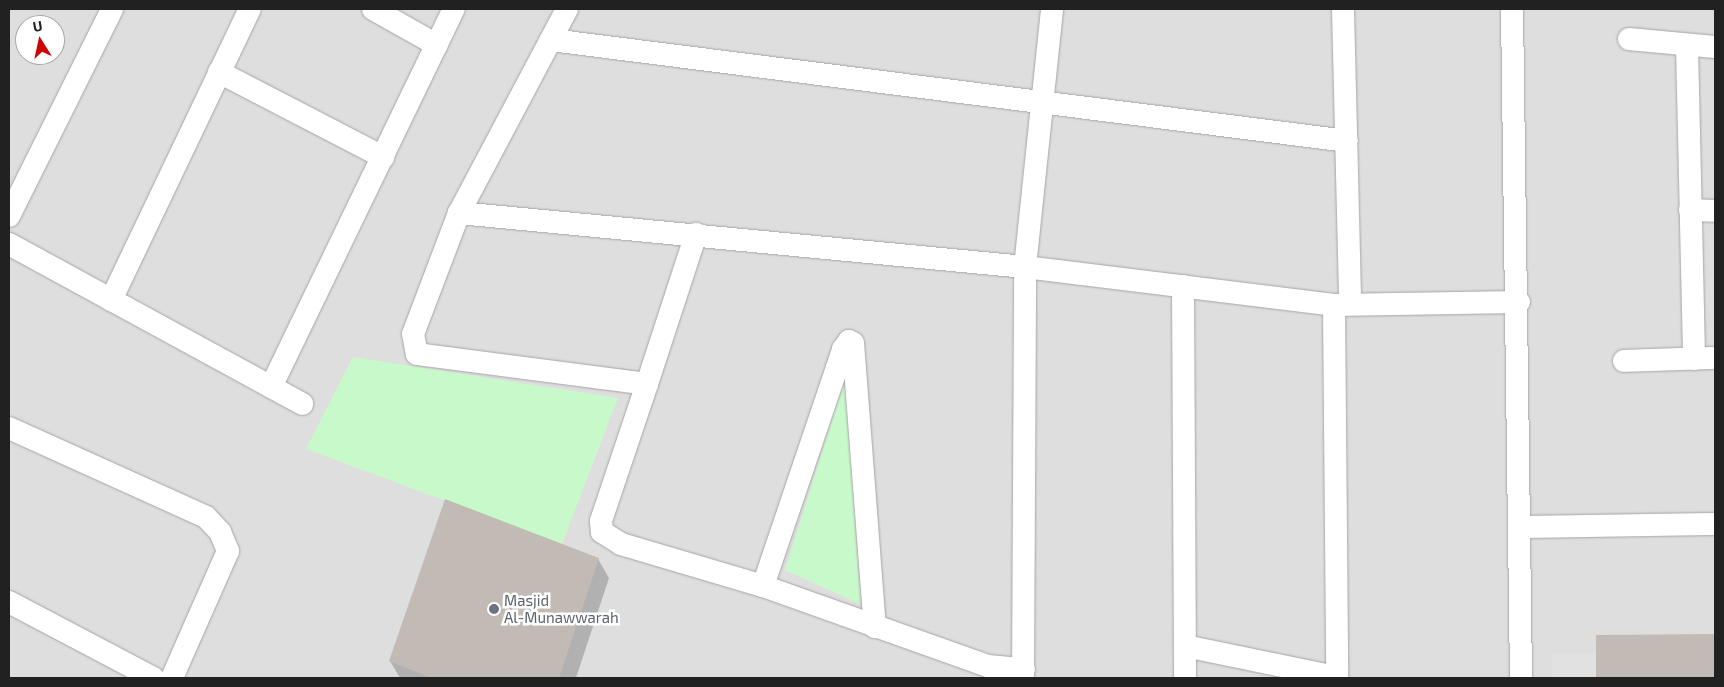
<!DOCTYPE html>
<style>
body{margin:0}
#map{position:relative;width:1724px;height:687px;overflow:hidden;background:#f1eee8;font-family:"Exo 2",sans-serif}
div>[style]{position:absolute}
.residential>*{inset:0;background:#dfdede}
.park>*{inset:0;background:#c8f9cb}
.parking>*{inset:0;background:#e1e1e1}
.shadow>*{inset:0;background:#0003}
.building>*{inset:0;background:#c2bab5}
.roads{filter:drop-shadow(0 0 1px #a5a5a5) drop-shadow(0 0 1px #a5a5a5)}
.street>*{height:22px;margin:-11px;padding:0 11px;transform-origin:11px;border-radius:11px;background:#fff}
.dots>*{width:14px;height:14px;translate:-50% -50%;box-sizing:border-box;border:2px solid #fff;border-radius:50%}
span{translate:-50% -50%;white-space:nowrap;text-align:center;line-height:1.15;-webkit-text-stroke:5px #fff;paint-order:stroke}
.worship-label{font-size:15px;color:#5b616d}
.left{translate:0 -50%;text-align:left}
.frame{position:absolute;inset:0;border:10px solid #212121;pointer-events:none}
.north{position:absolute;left:15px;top:15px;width:50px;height:50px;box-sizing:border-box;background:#fff;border:1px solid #a6a6a6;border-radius:50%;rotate:350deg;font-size:14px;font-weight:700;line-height:20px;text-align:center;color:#212121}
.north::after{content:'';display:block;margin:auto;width:18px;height:22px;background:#cd050a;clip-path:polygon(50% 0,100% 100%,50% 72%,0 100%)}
</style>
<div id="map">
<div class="residential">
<div style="clip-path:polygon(evenodd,9px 9px,1715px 9px,1715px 678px,9px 678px,9px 9px,25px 25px,55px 25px,55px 55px,25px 55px,25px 25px)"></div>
</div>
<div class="park">
<div style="clip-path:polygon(353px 357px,618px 398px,562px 544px,306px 449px)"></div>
<div style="clip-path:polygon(846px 377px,860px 604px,785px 570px)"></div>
</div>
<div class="parking">
<div style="clip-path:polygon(1551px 653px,1596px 653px,1596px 678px,1553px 678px)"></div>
</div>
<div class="shadow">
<div style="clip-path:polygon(598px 559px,609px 578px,576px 678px,400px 678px,390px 661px)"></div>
<div style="clip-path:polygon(1715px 636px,1715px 678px,1598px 678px,1598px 637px)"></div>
</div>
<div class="building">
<div style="clip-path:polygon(445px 499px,599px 558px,559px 678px,431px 678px,389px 661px)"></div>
<div style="clip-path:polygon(1715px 634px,1715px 678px,1596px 678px,1596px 635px)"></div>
</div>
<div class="roads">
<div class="street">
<div style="left:373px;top:9px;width:73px;rotate:29.4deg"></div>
<div style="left:567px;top:9px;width:231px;rotate:117.9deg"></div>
<div style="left:459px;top:213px;width:129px;rotate:110.8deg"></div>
<div style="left:413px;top:334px;width:20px;rotate:79deg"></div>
<div style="left:417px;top:354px;width:232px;rotate:7.4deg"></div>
<div style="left:647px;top:384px;width:145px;rotate:108.6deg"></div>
<div style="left:601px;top:521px;width:11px;rotate:85deg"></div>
<div style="left:602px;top:532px;width:22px;rotate:32deg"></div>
<div style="left:621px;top:544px;width:148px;rotate:16.5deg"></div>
<div style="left:763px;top:586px;width:239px;rotate:19.6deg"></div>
<div style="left:988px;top:666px;width:36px;rotate:5deg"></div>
<div style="left:1343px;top:9px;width:295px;rotate:88.6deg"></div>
<div style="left:1512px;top:9px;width:669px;rotate:89.23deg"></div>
<div style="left:1629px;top:39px;width:86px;rotate:5.3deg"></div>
<div style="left:551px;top:40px;width:802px;rotate:7.23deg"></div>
<div style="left:1687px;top:46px;width:313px;rotate:88.7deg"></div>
<div style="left:219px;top:72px;width:185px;rotate:27.4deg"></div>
<div style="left:1690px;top:210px;width:25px;rotate:2deg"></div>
<div style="left:459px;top:213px;width:569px;rotate:5.45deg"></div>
<div style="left:1025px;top:267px;width:311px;rotate:7deg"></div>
<div style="left:1334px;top:305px;width:185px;rotate:-0.9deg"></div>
<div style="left:9px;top:216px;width:231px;rotate:-63.5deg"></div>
<div style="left:9px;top:244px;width:334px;rotate:28.6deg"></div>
<div style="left:1183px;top:286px;width:392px;rotate:89.7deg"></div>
<div style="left:111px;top:300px;width:322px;rotate:-64.5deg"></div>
<div style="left:1334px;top:305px;width:373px;rotate:89.5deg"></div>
<div style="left:1624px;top:361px;width:91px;rotate:-1.9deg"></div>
<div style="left:647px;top:384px;width:158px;rotate:-71.9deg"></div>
<div style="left:271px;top:387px;width:420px;rotate:-64.2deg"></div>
<div style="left:9px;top:428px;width:216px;rotate:24.3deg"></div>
<div style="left:206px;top:517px;width:21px;rotate:47deg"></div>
<div style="left:220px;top:532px;width:21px;rotate:67deg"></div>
<div style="left:228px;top:551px;width:139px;rotate:113.8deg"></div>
<div style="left:1521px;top:527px;width:194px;rotate:-0.9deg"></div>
<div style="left:763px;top:586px;width:250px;rotate:-71.3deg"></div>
<div style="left:843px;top:349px;width:10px;rotate:-53deg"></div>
<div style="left:849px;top:341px;width:4px;rotate:27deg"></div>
<div style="left:853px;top:343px;width:285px;rotate:85.6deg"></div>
<div style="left:9px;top:602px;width:163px;rotate:27.8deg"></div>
<div style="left:1185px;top:646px;width:154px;rotate:11.6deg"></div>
<div style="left:1023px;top:678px;width:411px;rotate:-89.7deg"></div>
<div style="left:1025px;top:267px;width:259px;rotate:-84deg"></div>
</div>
</div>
<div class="dots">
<div style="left:494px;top:609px;background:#6b7280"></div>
</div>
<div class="worship-label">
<span class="left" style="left:504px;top:609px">Masjid<br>Al-Munawwarah</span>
</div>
<div class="frame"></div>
<div class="north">U</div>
</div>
